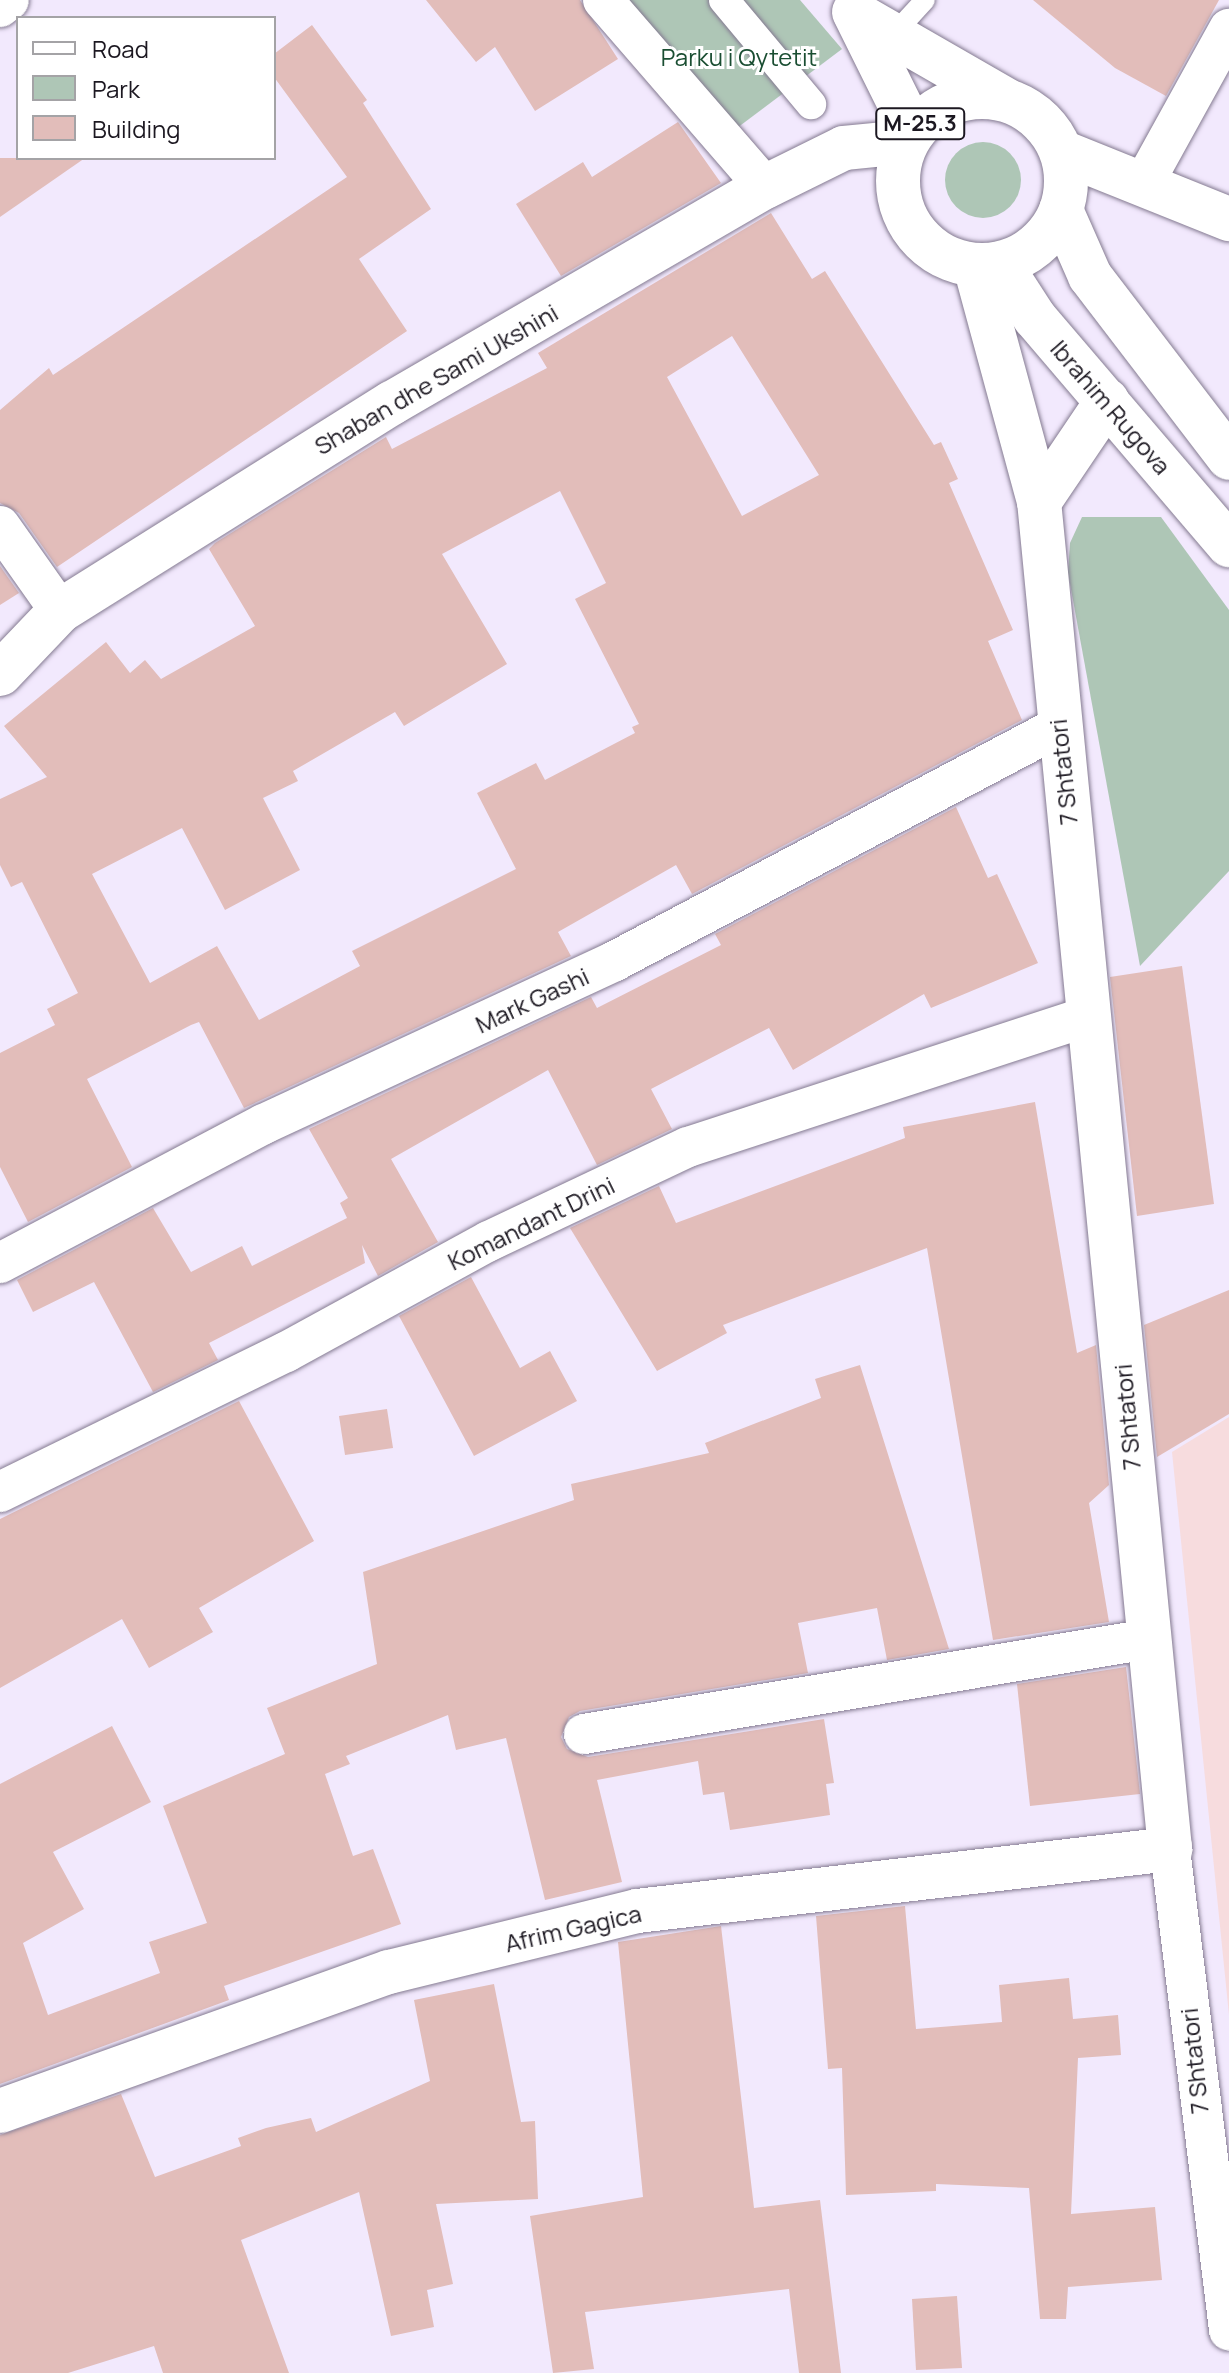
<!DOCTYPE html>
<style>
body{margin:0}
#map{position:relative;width:1229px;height:2373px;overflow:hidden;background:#f2e9fd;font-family:Manrope,sans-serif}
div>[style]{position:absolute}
.medical>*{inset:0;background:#f7dcde}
.green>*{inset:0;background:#aec6b6}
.round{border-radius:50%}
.building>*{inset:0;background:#e2bdba}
.roads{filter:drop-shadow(0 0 2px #847a91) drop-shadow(0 0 2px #847a91)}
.service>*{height:20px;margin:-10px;padding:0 10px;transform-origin:10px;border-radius:10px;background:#fff}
.pedestrian>*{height:30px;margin:-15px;padding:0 15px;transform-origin:15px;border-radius:15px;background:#fff}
.minor>*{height:40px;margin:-20px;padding:0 20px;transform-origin:20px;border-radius:20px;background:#fff}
.tertiary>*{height:44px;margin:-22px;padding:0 22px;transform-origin:22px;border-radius:22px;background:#fff}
.primary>*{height:44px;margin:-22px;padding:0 22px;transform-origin:22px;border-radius:22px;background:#fff}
.primary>.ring{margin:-22px;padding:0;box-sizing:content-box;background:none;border:44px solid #fff;border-radius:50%}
span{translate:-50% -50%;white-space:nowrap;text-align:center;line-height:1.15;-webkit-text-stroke:6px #fff;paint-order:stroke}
.shield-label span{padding:2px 6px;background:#fff;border:2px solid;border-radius:6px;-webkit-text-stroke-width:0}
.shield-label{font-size:22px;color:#1c1821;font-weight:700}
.park-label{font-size:24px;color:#1a4e32}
.street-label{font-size:24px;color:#1c1821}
.legend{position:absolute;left:16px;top:16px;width:260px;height:144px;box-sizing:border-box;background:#fff;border:2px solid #a4a3a6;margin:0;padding:10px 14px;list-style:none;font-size:24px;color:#1c1821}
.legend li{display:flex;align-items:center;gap:16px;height:40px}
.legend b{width:40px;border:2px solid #a4a3a6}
</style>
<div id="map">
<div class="medical">
<div style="clip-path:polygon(1229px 1417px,1229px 2015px,1172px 1452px)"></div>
</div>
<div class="green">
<div style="clip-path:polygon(616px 0,800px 0,842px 49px,729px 134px)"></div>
<div class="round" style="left:945px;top:142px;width:76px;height:76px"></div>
<div style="clip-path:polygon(1082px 517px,1161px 517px,1229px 610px,1229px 871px,1140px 966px,1068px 573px,1070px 543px)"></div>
</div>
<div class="building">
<div style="clip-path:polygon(426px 0,580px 0,618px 59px,535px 111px,495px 47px,476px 62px)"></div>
<div style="clip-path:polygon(1033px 0,1219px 0,1166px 96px,1115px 68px)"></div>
<div style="clip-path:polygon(312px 25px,367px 100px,363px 103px,431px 209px,359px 259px,407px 331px,57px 567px,19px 513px,0 503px,0 410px,49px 368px,53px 375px,347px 177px,274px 77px,274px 54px)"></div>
<div style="clip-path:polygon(678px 122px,721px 183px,561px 276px,516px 204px,583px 162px,592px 177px)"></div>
<div style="clip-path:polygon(0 158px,85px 158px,0 217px)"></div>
<div style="clip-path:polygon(evenodd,771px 213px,812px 279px,825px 271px,934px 445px,941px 442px,958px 479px,949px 483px,1013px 630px,988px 641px,1022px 720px,692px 894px,676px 865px,558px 932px,571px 956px,244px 1108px,199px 1022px,191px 1025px,87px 1079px,132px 1167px,28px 1222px,0 1167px,0 1053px,55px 1025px,47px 1009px,78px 993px,22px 882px,11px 887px,0 865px,0 799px,47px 777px,4px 726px,106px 642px,130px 673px,145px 660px,161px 679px,255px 626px,209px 549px,215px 543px,386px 437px,392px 449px,547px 368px,538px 353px,771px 213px,732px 336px,819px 475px,742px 516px,667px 377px,732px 336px,771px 213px,560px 491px,606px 583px,575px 599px,639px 724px,632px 727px,635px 733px,545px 780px,536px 763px,477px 793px,516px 869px,352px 951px,360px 966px,259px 1020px,217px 946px,150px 983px,92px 874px,182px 828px,225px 910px,300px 870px,263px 798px,298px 781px,293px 771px,395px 712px,404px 726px,507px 664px,442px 554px,560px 491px)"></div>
<div style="clip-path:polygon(0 566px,19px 593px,0 605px)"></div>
<div style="clip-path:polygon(956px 807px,988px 878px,997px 874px,1038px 963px,931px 1008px,924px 994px,793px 1070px,769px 1028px,651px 1089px,672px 1129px,597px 1165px,548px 1070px,391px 1159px,438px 1242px,378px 1276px,362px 1245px,365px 1263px,209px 1343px,218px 1360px,153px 1392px,94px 1282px,33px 1312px,17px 1280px,153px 1208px,191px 1272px,242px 1246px,252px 1266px,347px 1218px,340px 1203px,348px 1198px,309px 1129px,591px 997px,597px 1008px,721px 945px,715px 934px)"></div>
<div style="clip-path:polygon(1182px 966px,1214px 1204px,1137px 1216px,1110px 977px)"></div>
<div style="clip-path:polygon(1035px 1102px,1077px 1353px,1096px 1345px,1109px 1485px,1089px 1503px,1109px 1622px,993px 1640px,927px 1248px,723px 1325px,727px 1333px,657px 1371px,570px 1228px,659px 1186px,676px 1223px,905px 1138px,903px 1127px)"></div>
<div style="clip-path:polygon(471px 1277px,520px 1368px,550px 1351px,577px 1401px,474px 1456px,399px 1316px)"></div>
<div style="clip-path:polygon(1229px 1290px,1229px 1414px,1157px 1457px,1144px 1325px)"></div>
<div style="clip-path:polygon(860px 1365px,949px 1649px,887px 1660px,877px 1608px,798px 1623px,808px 1673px,580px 1711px,569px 1717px,561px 1737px,567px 1749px,588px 1757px,824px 1719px,834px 1783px,826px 1784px,830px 1815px,730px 1830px,724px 1792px,703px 1795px,698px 1761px,597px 1780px,622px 1882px,545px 1900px,506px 1738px,456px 1750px,448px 1715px,346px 1756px,350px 1764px,325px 1774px,353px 1856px,373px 1849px,401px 1924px,224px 1986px,229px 2000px,0 2084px,0 1784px,112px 1726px,151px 1802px,53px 1852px,84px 1909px,23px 1943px,48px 2015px,160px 1973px,149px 1942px,207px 1923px,163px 1806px,285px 1754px,267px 1708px,377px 1664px,363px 1572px,574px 1500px,571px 1484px,709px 1453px,705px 1443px,821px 1398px,815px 1379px)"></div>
<div style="clip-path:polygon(239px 1401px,314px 1541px,199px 1608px,213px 1632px,149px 1668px,122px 1619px,0 1688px,0 1519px)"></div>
<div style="clip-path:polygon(387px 1409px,393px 1448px,345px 1455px,339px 1416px)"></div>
<div style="clip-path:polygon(1126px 1667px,1140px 1794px,1030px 1806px,1017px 1684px)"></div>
<div style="clip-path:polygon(905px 1906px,916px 2029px,1002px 2022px,999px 1985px,1069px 1978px,1073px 2019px,1118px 2015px,1121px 2055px,1078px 2058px,1071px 2214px,1155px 2207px,1162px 2280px,1068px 2287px,1066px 2319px,1040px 2319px,1029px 2188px,936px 2184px,936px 2191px,846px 2195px,842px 2068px,828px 2069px,816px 1916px)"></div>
<div style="clip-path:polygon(721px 1926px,754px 2208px,820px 2200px,841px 2373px,799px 2373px,789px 2289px,585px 2312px,594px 2369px,553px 2373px,530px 2216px,643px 2197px,618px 1942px)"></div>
<div style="clip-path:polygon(494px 1984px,521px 2122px,535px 2121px,538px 2199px,436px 2204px,453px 2284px,427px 2290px,434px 2327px,391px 2336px,359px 2192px,241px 2240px,289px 2373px,163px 2373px,154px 2346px,68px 2373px,0 2373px,0 2135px,121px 2094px,155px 2177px,241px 2146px,238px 2138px,266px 2128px,311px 2118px,316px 2132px,430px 2081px,414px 2000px)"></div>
<div style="clip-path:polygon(957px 2296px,962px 2368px,916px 2370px,912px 2299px)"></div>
</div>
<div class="roads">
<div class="service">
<div style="left:891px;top:37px;width:50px;rotate:-47.4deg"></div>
</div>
<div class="pedestrian">
<div style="left:724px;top:0;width:136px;rotate:50.1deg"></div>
</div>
<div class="minor">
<div style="left:603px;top:0;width:247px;rotate:49.1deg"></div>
<div style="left:0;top:7px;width:11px;rotate:-38deg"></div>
<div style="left:1145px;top:181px;width:174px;rotate:-61.1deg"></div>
<div style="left:0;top:526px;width:104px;rotate:54.8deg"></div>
<div style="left:0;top:1263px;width:298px;rotate:-27.8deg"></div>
<div style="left:264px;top:1124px;width:387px;rotate:-24.9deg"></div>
<div style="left:615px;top:961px;width:501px;rotate:-27.84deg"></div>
<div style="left:0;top:1492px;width:318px;rotate:-26.1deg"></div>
<div style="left:286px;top:1352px;width:231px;rotate:-28.7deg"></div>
<div style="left:489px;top:1241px;width:220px;rotate:-25.3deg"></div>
<div style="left:688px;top:1147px;width:422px;rotate:-18.1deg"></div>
<div style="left:584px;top:1734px;width:572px;rotate:-9.56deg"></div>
<div style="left:1170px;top:1849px;width:485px;rotate:83deg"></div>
</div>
<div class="tertiary">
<div style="left:1062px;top:152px;width:180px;rotate:21.9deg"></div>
<div style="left:975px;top:266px;width:245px;rotate:74.8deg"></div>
<div style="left:0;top:674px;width:87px;rotate:-46.4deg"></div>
<div style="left:60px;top:611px;width:392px;rotate:-32.1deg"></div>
<div style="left:392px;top:403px;width:431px;rotate:-30.1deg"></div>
<div style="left:765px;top:187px;width:88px;rotate:-26.3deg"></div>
<div style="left:844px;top:148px;width:60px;rotate:-5.7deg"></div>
<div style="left:0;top:2111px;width:413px;rotate:-19.7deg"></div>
<div style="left:389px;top:1972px;width:255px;rotate:-13.8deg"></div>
<div style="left:637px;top:1911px;width:537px;rotate:-6.63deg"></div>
<div style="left:1170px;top:1849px;width:1353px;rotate:-95.55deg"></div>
<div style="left:1039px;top:502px;width:122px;rotate:-56deg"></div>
</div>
<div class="primary">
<div style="left:854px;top:12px;width:133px;rotate:63.6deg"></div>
<div style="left:855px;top:13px;width:174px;rotate:29.9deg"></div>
<div class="ring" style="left:898px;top:97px;width:124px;height:124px"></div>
<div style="left:1061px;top:210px;width:72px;rotate:66.3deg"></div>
<div style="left:1090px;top:276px;width:229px;rotate:52.6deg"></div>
<div style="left:1000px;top:264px;width:64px;rotate:57.1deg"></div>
<div style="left:1035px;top:318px;width:299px;rotate:49.5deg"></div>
</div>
</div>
<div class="shield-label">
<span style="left:920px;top:124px">M-25.3</span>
</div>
<div class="park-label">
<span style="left:739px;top:57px">Parku i Qytetit</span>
</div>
<div class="street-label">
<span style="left:436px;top:379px;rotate:-30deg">Shaban dhe Sami Ukshini</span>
<span style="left:1111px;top:407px;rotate:49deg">Ibrahim Rugova</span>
<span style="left:1063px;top:772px;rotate:-96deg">7 Shtatori</span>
<span style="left:532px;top:1000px;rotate:-25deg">Mark Gashi</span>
<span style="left:531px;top:1223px;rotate:-26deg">Komandant Drini</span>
<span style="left:1127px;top:1417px;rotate:-95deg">7 Shtatori</span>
<span style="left:573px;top:1928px;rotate:-13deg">Afrim Gagica</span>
<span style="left:1194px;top:2061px;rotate:-96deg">7 Shtatori</span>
</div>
<ul class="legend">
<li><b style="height:10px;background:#fff"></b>Road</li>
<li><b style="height:22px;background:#aec6b6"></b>Park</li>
<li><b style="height:22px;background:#e2bdba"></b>Building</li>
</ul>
</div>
